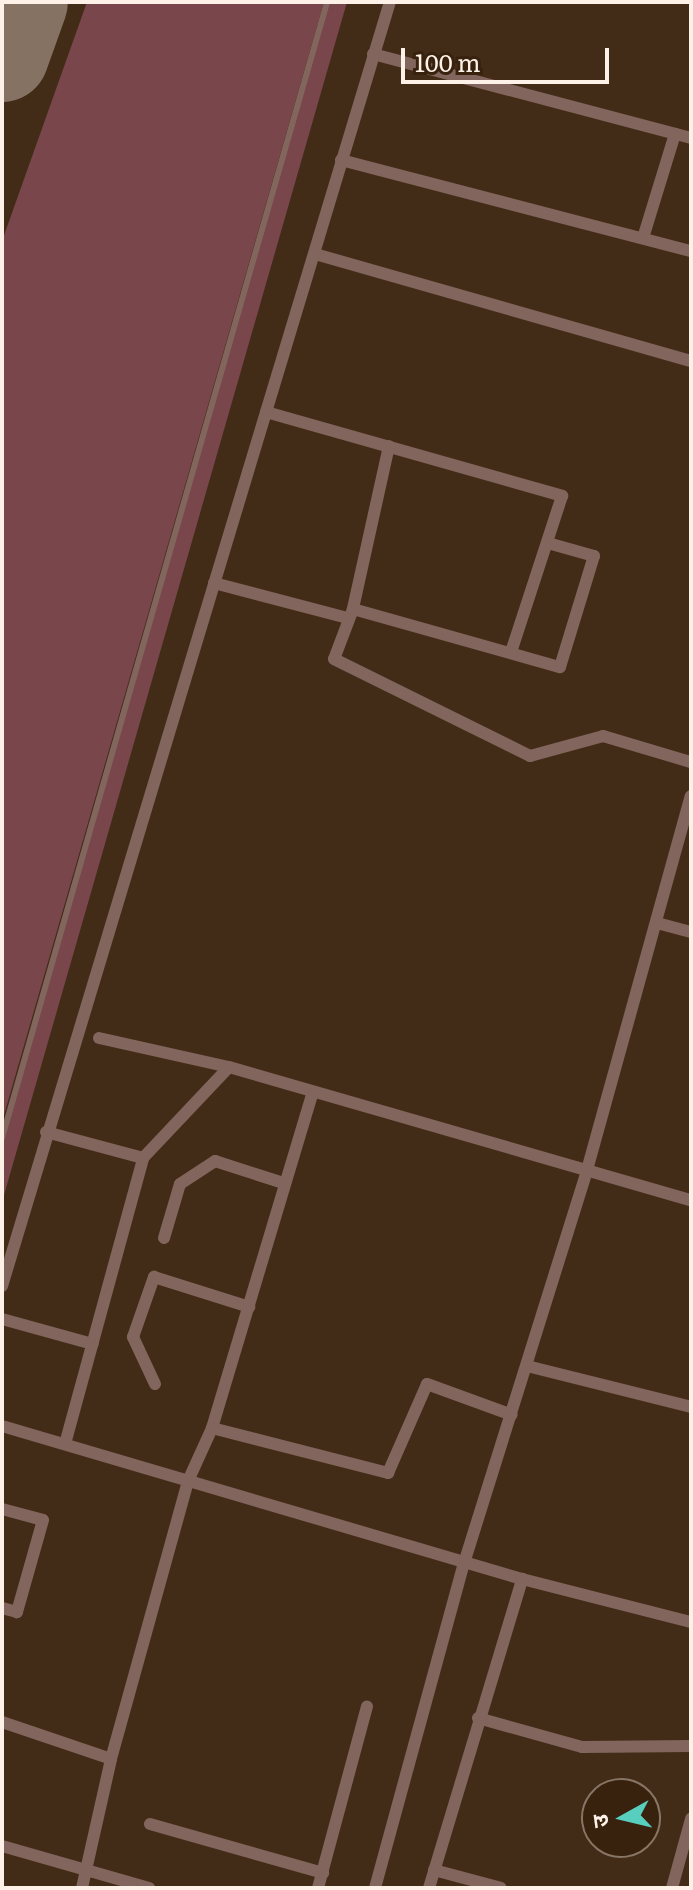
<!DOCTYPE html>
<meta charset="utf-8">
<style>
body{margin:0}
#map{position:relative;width:693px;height:1890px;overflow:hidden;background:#422c18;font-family:Literata,"Noto Sans Devanagari",serif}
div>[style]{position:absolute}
.green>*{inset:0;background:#79464c}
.runway>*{height:94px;margin:-47px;padding:0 47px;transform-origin:47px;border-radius:47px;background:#857262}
.lane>*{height:6px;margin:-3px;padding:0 3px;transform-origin:3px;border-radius:3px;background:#82655c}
.street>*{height:12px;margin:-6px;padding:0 6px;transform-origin:6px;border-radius:6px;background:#82655c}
span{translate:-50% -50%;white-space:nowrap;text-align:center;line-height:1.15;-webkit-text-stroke:8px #38220e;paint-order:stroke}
.frame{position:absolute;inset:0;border:4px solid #fef2e8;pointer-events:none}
.north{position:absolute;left:581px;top:1778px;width:80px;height:80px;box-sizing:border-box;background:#38220e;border:2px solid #877565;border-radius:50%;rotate:262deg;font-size:22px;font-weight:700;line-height:32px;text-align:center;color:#fef2e8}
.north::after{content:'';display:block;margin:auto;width:28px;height:36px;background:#58cebf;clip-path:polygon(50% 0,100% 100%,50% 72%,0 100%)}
.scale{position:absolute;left:401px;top:48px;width:208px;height:36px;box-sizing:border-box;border:4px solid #fef2e8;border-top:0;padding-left:10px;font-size:24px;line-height:28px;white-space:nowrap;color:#fef2e8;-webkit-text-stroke:6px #38220e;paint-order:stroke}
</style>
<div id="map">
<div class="green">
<div style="clip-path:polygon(87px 2px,324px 2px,2px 1122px,2px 241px)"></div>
<div style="clip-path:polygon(329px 2px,347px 2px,2px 1202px,2px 1146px)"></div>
</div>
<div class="runway">
<div style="left:2px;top:55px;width:56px;rotate:-70.3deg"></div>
</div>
<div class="lane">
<div style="left:2px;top:1138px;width:1182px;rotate:-74.03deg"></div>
</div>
<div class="street">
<div style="left:373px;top:54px;width:329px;rotate:14.8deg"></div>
<div style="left:341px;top:160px;width:362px;rotate:14.6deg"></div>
<div style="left:643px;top:238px;width:109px;rotate:-72.9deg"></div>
<div style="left:315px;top:254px;width:391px;rotate:15.9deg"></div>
<div style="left:266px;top:412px;width:308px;rotate:15.8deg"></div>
<div style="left:562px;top:496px;width:161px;rotate:108.1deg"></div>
<div style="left:389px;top:446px;width:167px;rotate:102.5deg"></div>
<div style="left:353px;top:609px;width:53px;rotate:110.8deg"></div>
<div style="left:334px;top:659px;width:219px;rotate:26.3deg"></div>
<div style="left:530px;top:756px;width:76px;rotate:-15.3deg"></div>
<div style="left:603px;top:736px;width:92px;rotate:16.5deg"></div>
<div style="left:214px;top:583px;width:138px;rotate:14.7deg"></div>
<div style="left:353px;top:609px;width:215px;rotate:15.7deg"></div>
<div style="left:560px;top:667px;width:116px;rotate:-73deg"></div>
<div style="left:594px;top:556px;width:48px;rotate:-164.2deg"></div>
<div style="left:657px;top:923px;width:35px;rotate:15deg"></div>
<div style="left:99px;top:1038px;width:133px;rotate:12.6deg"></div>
<div style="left:229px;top:1067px;width:481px;rotate:16.1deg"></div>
<div style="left:46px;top:1132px;width:100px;rotate:15deg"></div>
<div style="left:164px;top:1238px;width:56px;rotate:-73.5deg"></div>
<div style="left:180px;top:1184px;width:42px;rotate:-33.3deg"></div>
<div style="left:215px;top:1161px;width:71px;rotate:17.9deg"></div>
<div style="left:2px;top:1286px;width:1341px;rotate:-73.19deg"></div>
<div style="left:2px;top:1319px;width:94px;rotate:15.4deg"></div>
<div style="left:527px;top:1366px;width:169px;rotate:14deg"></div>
<div style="left:155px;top:1384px;width:52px;rotate:-115.1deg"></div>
<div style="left:133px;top:1337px;width:64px;rotate:-70.7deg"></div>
<div style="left:154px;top:1277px;width:100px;rotate:17.5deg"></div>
<div style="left:2px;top:1426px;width:542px;rotate:16.4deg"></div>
<div style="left:522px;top:1579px;width:174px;rotate:14.3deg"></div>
<div style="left:212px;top:1428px;width:182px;rotate:14.3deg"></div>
<div style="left:388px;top:1473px;width:97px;rotate:-66.3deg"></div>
<div style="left:427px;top:1384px;width:90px;rotate:20deg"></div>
<div style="left:65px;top:1444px;width:296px;rotate:-74.7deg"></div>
<div style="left:143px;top:1158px;width:125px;rotate:-46.6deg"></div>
<div style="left:2px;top:1509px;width:42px;rotate:15deg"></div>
<div style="left:43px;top:1520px;width:96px;rotate:105.8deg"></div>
<div style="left:17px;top:1612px;width:16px;rotate:-165deg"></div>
<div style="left:478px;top:1718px;width:108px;rotate:15.6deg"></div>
<div style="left:582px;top:1747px;width:109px;rotate:-0.5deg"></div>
<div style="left:2px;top:1722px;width:115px;rotate:18.7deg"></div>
<div style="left:150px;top:1824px;width:180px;rotate:15.8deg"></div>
<div style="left:2px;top:1846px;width:153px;rotate:15.9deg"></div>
<div style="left:434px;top:1870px;width:69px;rotate:15deg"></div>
<div style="left:82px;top:1888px;width:132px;rotate:-77.3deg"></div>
<div style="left:111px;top:1759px;width:288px;rotate:-74.5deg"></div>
<div style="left:188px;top:1481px;width:58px;rotate:-65.6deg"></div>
<div style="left:212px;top:1428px;width:349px;rotate:-73.3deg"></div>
<div style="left:318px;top:1888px;width:188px;rotate:-74.9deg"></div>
<div style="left:375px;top:1888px;width:340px;rotate:-74.7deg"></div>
<div style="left:465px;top:1560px;width:409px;rotate:-72.6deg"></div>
<div style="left:587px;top:1170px;width:388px;rotate:-74.5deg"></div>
<div style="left:429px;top:1888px;width:323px;rotate:-73.2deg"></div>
<div style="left:672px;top:1888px;width:72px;rotate:-74.6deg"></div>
</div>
<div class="frame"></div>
<div class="north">उ</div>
<div class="scale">100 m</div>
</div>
